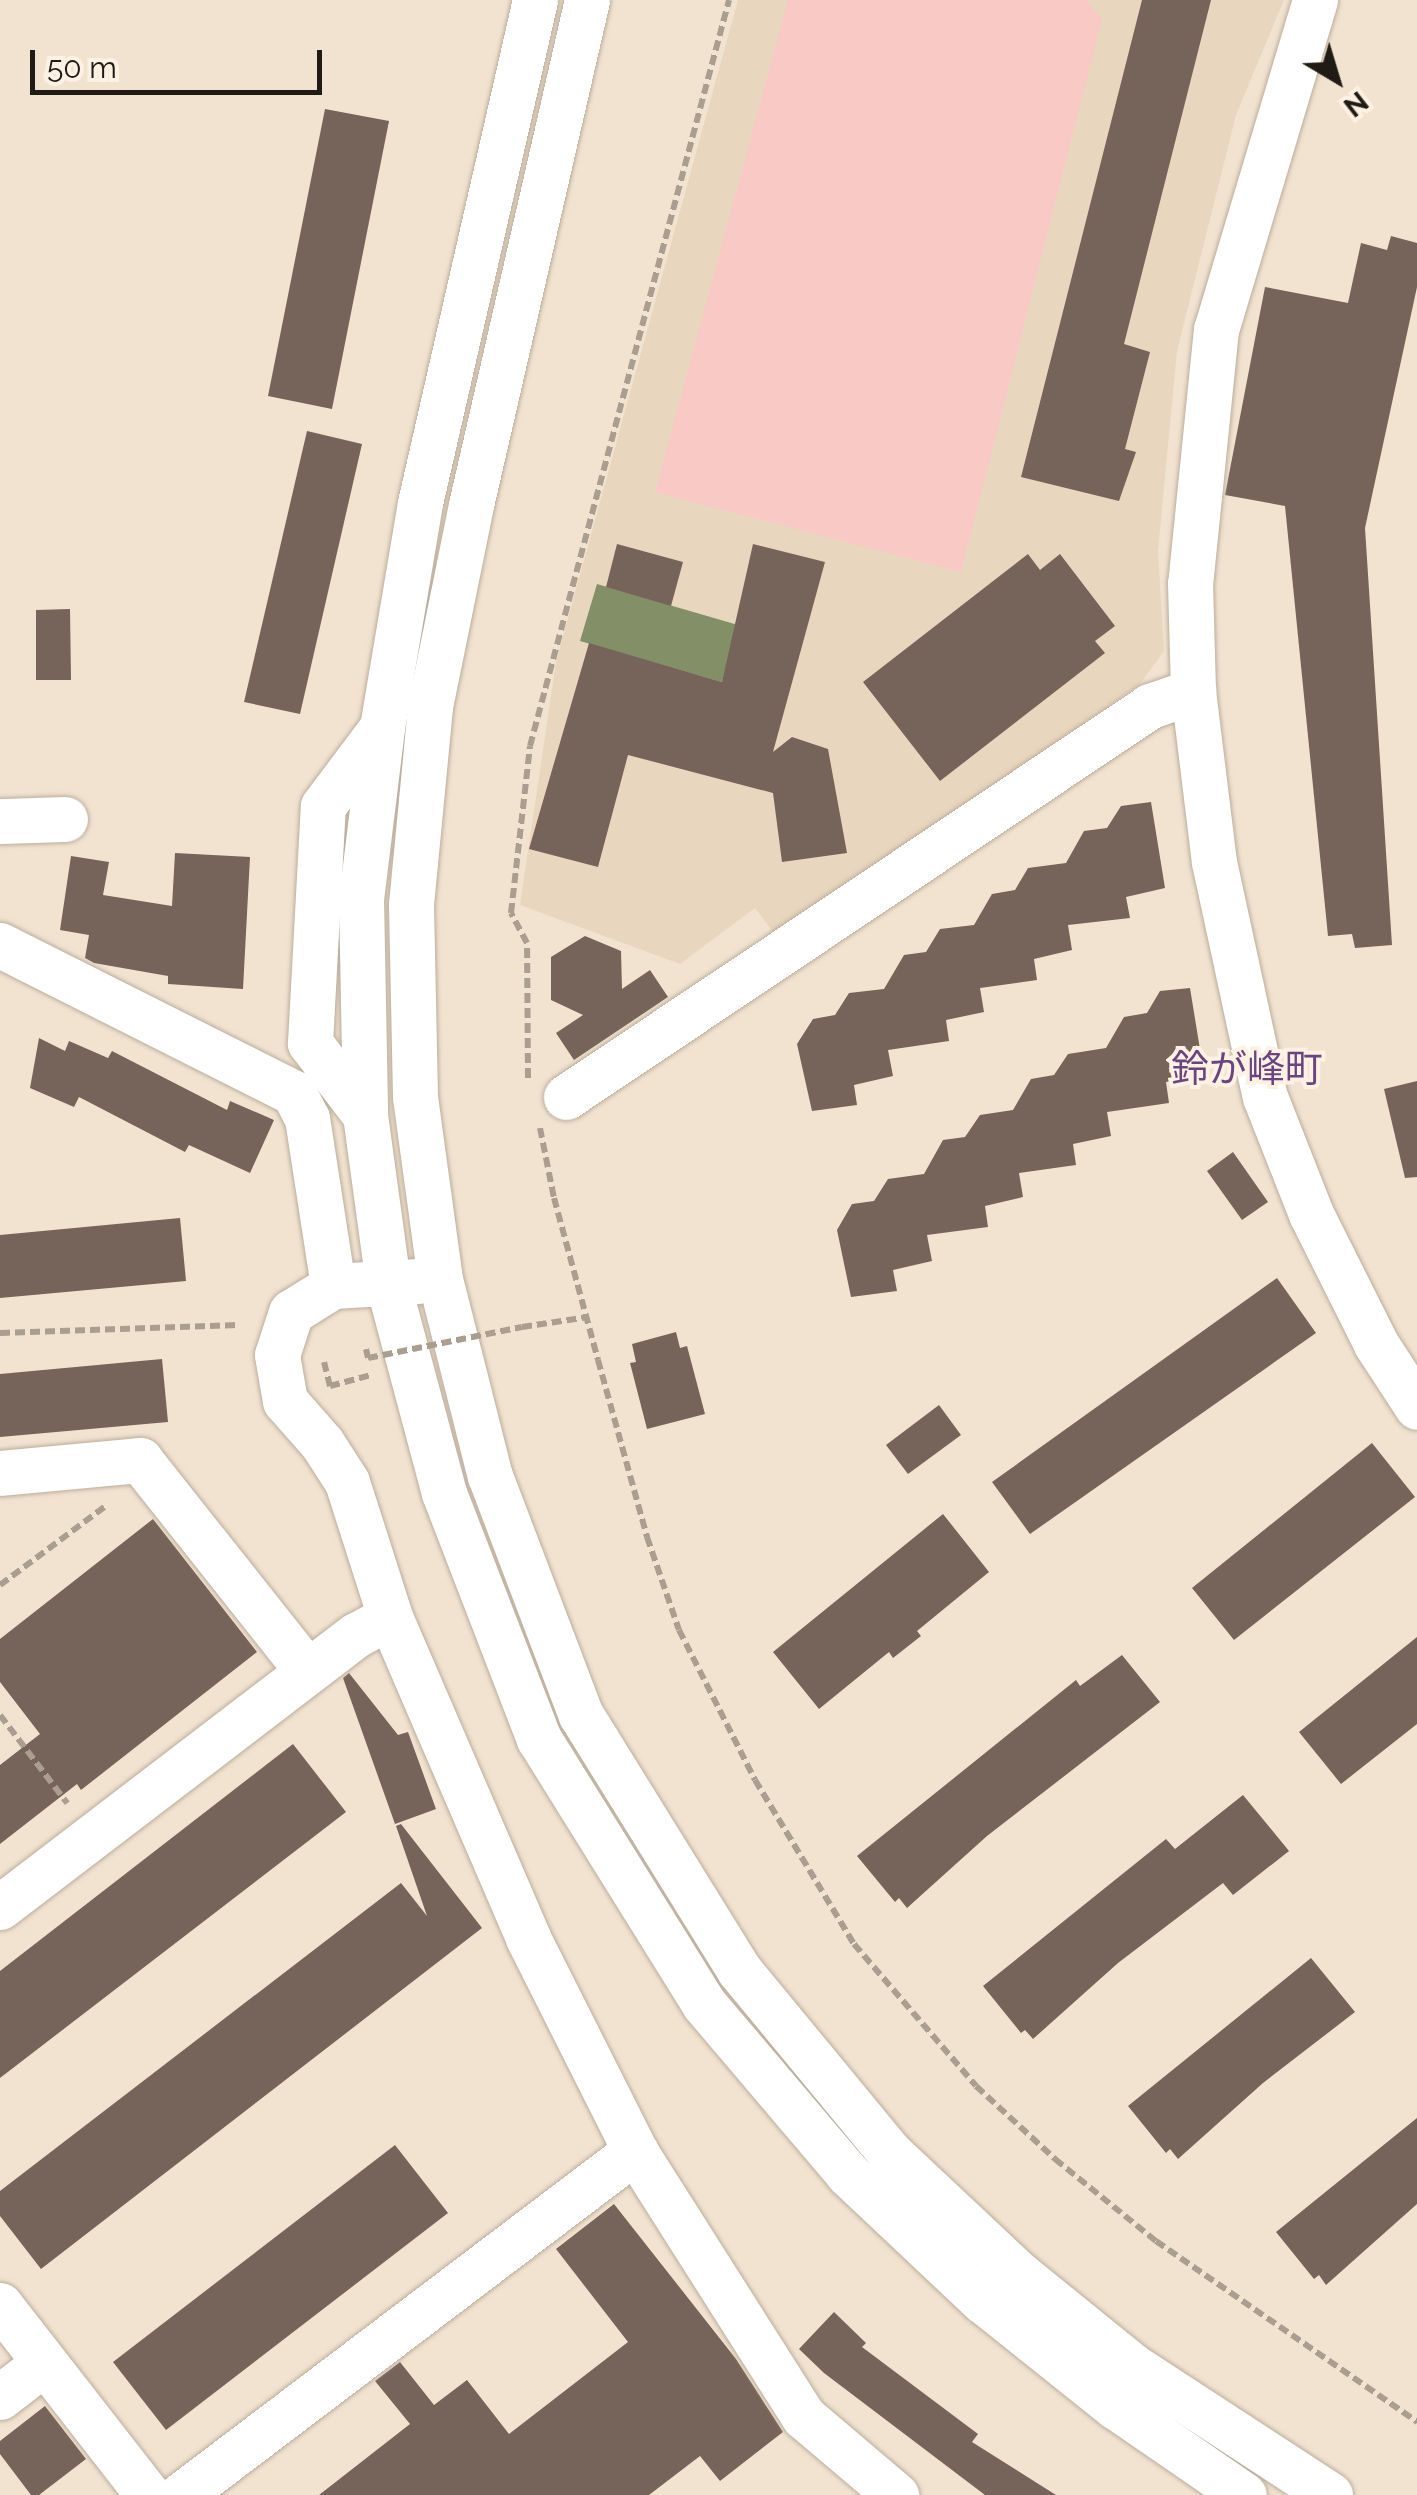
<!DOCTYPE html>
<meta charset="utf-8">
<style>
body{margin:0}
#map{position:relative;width:1417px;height:2495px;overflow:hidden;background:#f2e3d1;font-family:Raleway,"Noto Sans JP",sans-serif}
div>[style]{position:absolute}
.built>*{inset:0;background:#e9d6bf}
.green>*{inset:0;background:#f9c9c5}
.water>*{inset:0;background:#838f66}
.building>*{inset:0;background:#766359}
.path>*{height:6px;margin-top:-3px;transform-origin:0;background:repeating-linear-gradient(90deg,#a99e8f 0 10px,transparent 0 15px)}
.roads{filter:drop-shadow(0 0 2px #bbad9c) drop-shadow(0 0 2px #bbad9c)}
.minor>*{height:45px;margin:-22.5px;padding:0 22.5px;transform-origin:22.5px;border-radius:22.5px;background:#fff}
.path-bridge>*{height:6px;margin-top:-3px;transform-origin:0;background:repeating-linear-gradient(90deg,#a99e8f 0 10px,transparent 0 15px)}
span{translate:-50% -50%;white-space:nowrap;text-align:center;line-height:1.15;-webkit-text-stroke:8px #fdf1e3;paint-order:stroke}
.neighbourhood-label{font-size:38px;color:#69457f}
.north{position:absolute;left:1287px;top:30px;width:100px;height:100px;-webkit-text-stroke:8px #fdf1e3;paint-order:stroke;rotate:142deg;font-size:28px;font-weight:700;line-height:40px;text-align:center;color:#201b14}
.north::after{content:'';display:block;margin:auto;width:35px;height:45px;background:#201b14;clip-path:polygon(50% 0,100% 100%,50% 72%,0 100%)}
.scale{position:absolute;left:30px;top:50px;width:292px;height:45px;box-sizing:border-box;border:5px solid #201b14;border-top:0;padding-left:12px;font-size:30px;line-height:35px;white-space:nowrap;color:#201b14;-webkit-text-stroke:8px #fdf1e3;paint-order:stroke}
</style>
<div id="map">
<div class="built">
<div style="clip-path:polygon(738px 0,1284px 0,1236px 115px,1177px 351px,1158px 551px,1164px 651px,1140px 684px,776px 936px,755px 908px,680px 964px,520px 905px,556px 662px)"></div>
</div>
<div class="green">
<div style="clip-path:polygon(788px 0,1085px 0,1102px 19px,961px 572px,655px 492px)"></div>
</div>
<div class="water">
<div style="clip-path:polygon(597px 584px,738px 625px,722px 682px,580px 641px)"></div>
</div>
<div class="building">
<div style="clip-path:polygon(1142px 0,1211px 0,1124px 344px,1150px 352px,1125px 449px,1136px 452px,1119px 501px,1021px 477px)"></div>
<div style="clip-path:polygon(325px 109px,389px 121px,332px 409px,268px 396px)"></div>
<div style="clip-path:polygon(1391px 236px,1417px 243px,1417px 287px,1365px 528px,1392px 945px,1355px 948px,1352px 934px,1328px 936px,1285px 506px,1225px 495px,1265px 287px,1348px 303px,1361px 243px,1387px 250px)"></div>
<div style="clip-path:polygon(307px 431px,362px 444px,300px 714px,244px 702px)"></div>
<div style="clip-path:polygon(617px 544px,683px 562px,671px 606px,606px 587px)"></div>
<div style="clip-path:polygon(753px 544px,825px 562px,773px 752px,792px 737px,828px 749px,847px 853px,782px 862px,773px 793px,628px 755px,598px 867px,529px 849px,589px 643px,722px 682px)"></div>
<div style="clip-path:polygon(1028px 554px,1040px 570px,1060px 554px,1115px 626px,1095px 641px,1105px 653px,940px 781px,863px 682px)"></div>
<div style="clip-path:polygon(70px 609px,71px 680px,36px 680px,36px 610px)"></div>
<div style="clip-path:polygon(1151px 802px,1165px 888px,1126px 897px,1130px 918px,1068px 925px,1072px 950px,1034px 959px,1037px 980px,980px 988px,984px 1012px,946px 1020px,949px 1041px,888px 1050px,893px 1076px,854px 1085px,857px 1105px,812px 1111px,797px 1044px,813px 1019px,835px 1015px,849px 993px,884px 989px,904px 955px,926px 952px,940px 929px,974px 925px,992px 894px,1015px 890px,1028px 868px,1066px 863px,1084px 831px,1107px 828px,1121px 806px)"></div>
<div style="clip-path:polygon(175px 853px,250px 857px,243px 989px,168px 984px,168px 976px,94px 963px,85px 958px,89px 935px,60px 930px,71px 856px,109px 862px,103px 895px,172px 906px)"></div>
<div style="clip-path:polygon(585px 936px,621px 951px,622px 989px,650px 970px,668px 997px,574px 1060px,556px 1033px,583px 1015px,551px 1000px,551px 957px)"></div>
<div style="clip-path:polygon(1190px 988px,1204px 1074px,1166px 1082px,1169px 1103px,1107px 1112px,1111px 1136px,1073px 1144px,1076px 1165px,1019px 1173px,1023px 1197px,985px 1206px,988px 1227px,927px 1235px,932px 1261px,893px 1270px,897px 1291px,851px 1297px,837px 1230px,852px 1204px,874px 1201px,888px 1179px,924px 1174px,943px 1140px,965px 1137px,980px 1115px,1013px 1110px,1031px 1079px,1054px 1075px,1068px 1054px,1106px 1048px,1124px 1017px,1147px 1013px,1160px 991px)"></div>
<div style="clip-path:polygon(39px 1038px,65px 1051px,69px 1041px,108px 1058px,112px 1051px,227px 1110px,230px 1101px,274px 1120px,250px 1173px,189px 1145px,185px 1152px,79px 1097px,74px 1107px,30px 1088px)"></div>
<div style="clip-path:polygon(1417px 1081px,1417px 1177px,1405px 1178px,1384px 1089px)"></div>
<div style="clip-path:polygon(1233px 1152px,1268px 1202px,1242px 1220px,1207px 1171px)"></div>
<div style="clip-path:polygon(180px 1218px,186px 1281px,0 1298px,0 1235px)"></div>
<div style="clip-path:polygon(1277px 1278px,1316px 1333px,1030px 1534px,992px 1482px)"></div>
<div style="clip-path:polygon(676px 1332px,680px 1348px,687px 1346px,705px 1414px,647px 1429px,630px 1363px,636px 1362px,632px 1344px)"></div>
<div style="clip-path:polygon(162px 1359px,168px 1422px,0 1437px,0 1374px)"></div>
<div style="clip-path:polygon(939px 1405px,961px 1435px,908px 1474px,886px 1445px)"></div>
<div style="clip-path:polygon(1372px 1443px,1415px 1497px,1234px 1640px,1192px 1588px)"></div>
<div style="clip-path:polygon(943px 1514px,989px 1572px,917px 1631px,921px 1636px,893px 1658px,889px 1652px,819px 1709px,773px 1652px)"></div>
<div style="clip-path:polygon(153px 1519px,257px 1652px,81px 1790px,77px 1784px,0 1844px,0 1765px,40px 1734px,0 1682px,0 1639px)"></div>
<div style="clip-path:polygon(1417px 1637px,1417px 1724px,1341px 1784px,1299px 1732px)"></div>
<div style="clip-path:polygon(1122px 1655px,1160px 1702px,987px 1836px,907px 1908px,899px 1898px,895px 1902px,857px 1856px,1076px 1680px,1080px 1686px)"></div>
<div style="clip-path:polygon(349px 1673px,398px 1735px,408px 1732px,436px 1809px,395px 1824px,343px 1678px)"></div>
<div style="clip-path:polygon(293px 1744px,346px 1812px,0 2078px,0 1971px)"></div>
<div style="clip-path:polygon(1243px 1795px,1289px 1851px,1233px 1895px,1223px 1883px,1118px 1963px,1033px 2039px,1025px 2030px,1021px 2033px,983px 1986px,1166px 1839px,1175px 1849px)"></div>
<div style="clip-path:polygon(401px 1824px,482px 1928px,41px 2269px,0 2216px,0 2191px,401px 1883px,427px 1916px,396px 1826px)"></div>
<div style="clip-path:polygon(1311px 1958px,1355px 2012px,1263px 2083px,1178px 2159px,1170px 2149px,1166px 2153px,1128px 2106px)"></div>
<div style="clip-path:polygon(1417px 2118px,1417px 2204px,1326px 2285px,1319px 2275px,1314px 2279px,1276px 2232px)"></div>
<div style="clip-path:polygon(395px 2145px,448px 2213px,166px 2430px,113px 2362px)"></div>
<div style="clip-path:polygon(614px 2204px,736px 2359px,783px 2432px,720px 2481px,700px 2456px,649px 2495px,319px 2495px,410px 2424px,375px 2381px,400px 2362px,434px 2405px,467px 2380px,509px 2434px,628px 2342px,556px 2249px)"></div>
<div style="clip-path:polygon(834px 2312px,866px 2343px,862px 2347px,978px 2434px,972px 2442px,1056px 2495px,985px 2495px,824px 2373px,799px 2349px)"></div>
<div style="clip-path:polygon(45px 2406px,86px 2459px,39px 2495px,31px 2495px,0 2454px,0 2441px)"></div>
</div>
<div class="path">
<div style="left:528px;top:1078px;width:135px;rotate:-90.4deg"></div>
<div style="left:527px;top:943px;width:34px;rotate:-118deg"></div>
<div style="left:511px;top:913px;width:168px;rotate:-83.5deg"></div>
<div style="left:530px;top:746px;width:772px;rotate:-75.06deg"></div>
<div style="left:540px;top:1128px;width:71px;rotate:78.7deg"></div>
<div style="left:554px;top:1198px;width:168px;rotate:74.8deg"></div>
<div style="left:598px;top:1360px;width:184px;rotate:74.5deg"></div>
<div style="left:647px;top:1537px;width:98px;rotate:71deg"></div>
<div style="left:679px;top:1630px;width:168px;rotate:63.1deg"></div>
<div style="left:755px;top:1780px;width:192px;rotate:58.9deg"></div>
<div style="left:854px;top:1944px;width:187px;rotate:49.3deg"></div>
<div style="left:976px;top:2086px;width:108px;rotate:42.7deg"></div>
<div style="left:1055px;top:2159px;width:130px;rotate:39.1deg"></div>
<div style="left:1156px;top:2241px;width:318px;rotate:34.7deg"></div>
<div style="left:522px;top:1327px;width:67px;rotate:-8.6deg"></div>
<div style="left:0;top:1333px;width:239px;rotate:-1.9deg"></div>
<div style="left:324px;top:1362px;width:25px;rotate:76deg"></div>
<div style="left:330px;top:1386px;width:42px;rotate:-15deg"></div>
<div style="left:0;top:1585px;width:134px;rotate:-36.8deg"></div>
<div style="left:0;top:1715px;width:111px;rotate:52.7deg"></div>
</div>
<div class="roads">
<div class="minor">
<div style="left:535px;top:0;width:516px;rotate:102.88deg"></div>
<div style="left:420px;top:503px;width:228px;rotate:99.6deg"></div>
<div style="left:382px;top:728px;width:171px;rotate:97deg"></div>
<div style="left:361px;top:898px;width:217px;rotate:88.9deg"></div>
<div style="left:365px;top:1115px;width:171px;rotate:82.2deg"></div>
<div style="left:388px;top:1284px;width:216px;rotate:75deg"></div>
<div style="left:444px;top:1493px;width:264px;rotate:68.9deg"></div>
<div style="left:539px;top:1739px;width:312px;rotate:58.1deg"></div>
<div style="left:704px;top:2004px;width:223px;rotate:49.7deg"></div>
<div style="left:848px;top:2174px;width:185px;rotate:43.3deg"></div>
<div style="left:983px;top:2301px;width:170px;rotate:38.6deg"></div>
<div style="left:1116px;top:2407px;width:155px;rotate:34.5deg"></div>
<div style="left:587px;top:0;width:518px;rotate:102.94deg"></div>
<div style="left:471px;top:505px;width:206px;rotate:101.5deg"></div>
<div style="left:430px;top:707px;width:199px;rotate:95.5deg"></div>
<div style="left:411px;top:905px;width:192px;rotate:88.8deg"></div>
<div style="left:415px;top:1097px;width:184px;rotate:82.2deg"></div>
<div style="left:440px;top:1279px;width:203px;rotate:75.8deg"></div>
<div style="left:490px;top:1476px;width:256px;rotate:69.2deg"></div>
<div style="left:581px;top:1715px;width:300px;rotate:58.2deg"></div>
<div style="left:739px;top:1970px;width:234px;rotate:50.5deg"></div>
<div style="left:888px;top:2151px;width:180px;rotate:43.2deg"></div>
<div style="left:1019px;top:2274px;width:148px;rotate:39deg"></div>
<div style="left:1134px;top:2367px;width:234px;rotate:33.1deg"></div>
<div style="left:1315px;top:0;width:344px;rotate:106.7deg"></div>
<div style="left:1216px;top:329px;width:255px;rotate:95.8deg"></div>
<div style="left:1190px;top:583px;width:108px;rotate:88.4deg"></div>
<div style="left:1193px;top:691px;width:172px;rotate:83deg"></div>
<div style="left:1214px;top:862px;width:240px;rotate:77.8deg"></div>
<div style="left:1265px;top:1097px;width:126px;rotate:68.5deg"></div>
<div style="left:1311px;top:1214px;width:145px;rotate:63.4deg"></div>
<div style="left:1376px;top:1344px;width:75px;rotate:56.9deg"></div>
<div style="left:0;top:821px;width:65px;rotate:-1.8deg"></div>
<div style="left:0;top:945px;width:329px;rotate:26.7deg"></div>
<div style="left:294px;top:1093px;width:28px;rotate:63deg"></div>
<div style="left:307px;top:1118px;width:170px;rotate:81.2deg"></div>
<div style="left:566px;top:1097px;width:703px;rotate:-33.8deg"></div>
<div style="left:1150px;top:706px;width:46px;rotate:-19.2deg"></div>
<div style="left:365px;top:1115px;width:91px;rotate:-127.4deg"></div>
<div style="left:310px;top:1043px;width:237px;rotate:-86.9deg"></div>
<div style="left:323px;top:806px;width:95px;rotate:-53.1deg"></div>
<div style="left:418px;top:1281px;width:85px;rotate:176.6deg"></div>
<div style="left:333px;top:1286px;width:49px;rotate:148.2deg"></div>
<div style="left:291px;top:1312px;width:45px;rotate:108deg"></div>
<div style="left:277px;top:1355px;width:47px;rotate:80.1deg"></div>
<div style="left:285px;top:1401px;width:56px;rotate:48.6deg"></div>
<div style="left:322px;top:1443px;width:46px;rotate:57.3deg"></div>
<div style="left:347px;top:1482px;width:142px;rotate:72.3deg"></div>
<div style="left:390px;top:1617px;width:349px;rotate:66.7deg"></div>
<div style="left:528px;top:1938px;width:238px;rotate:63.3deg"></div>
<div style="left:635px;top:2151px;width:315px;rotate:57.6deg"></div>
<div style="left:804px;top:2417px;width:121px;rotate:40.3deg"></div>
<div style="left:0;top:1473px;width:141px;rotate:-5.3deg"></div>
<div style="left:140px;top:1460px;width:270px;rotate:51.6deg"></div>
<div style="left:0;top:1907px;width:448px;rotate:-37.4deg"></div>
<div style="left:356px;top:1635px;width:38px;rotate:-28deg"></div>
<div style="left:0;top:2305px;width:241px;rotate:52.1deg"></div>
<div style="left:0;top:2397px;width:56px;rotate:-37.7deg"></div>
<div style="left:181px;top:2495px;width:570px;rotate:-37.15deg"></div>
</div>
</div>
<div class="path-bridge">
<div style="left:366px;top:1349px;width:9px;rotate:77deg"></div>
<div style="left:368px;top:1358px;width:157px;rotate:-11.4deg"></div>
</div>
<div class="neighbourhood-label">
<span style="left:1247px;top:1069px">鈴が峰町</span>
</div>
<div class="north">N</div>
<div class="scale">50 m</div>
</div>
